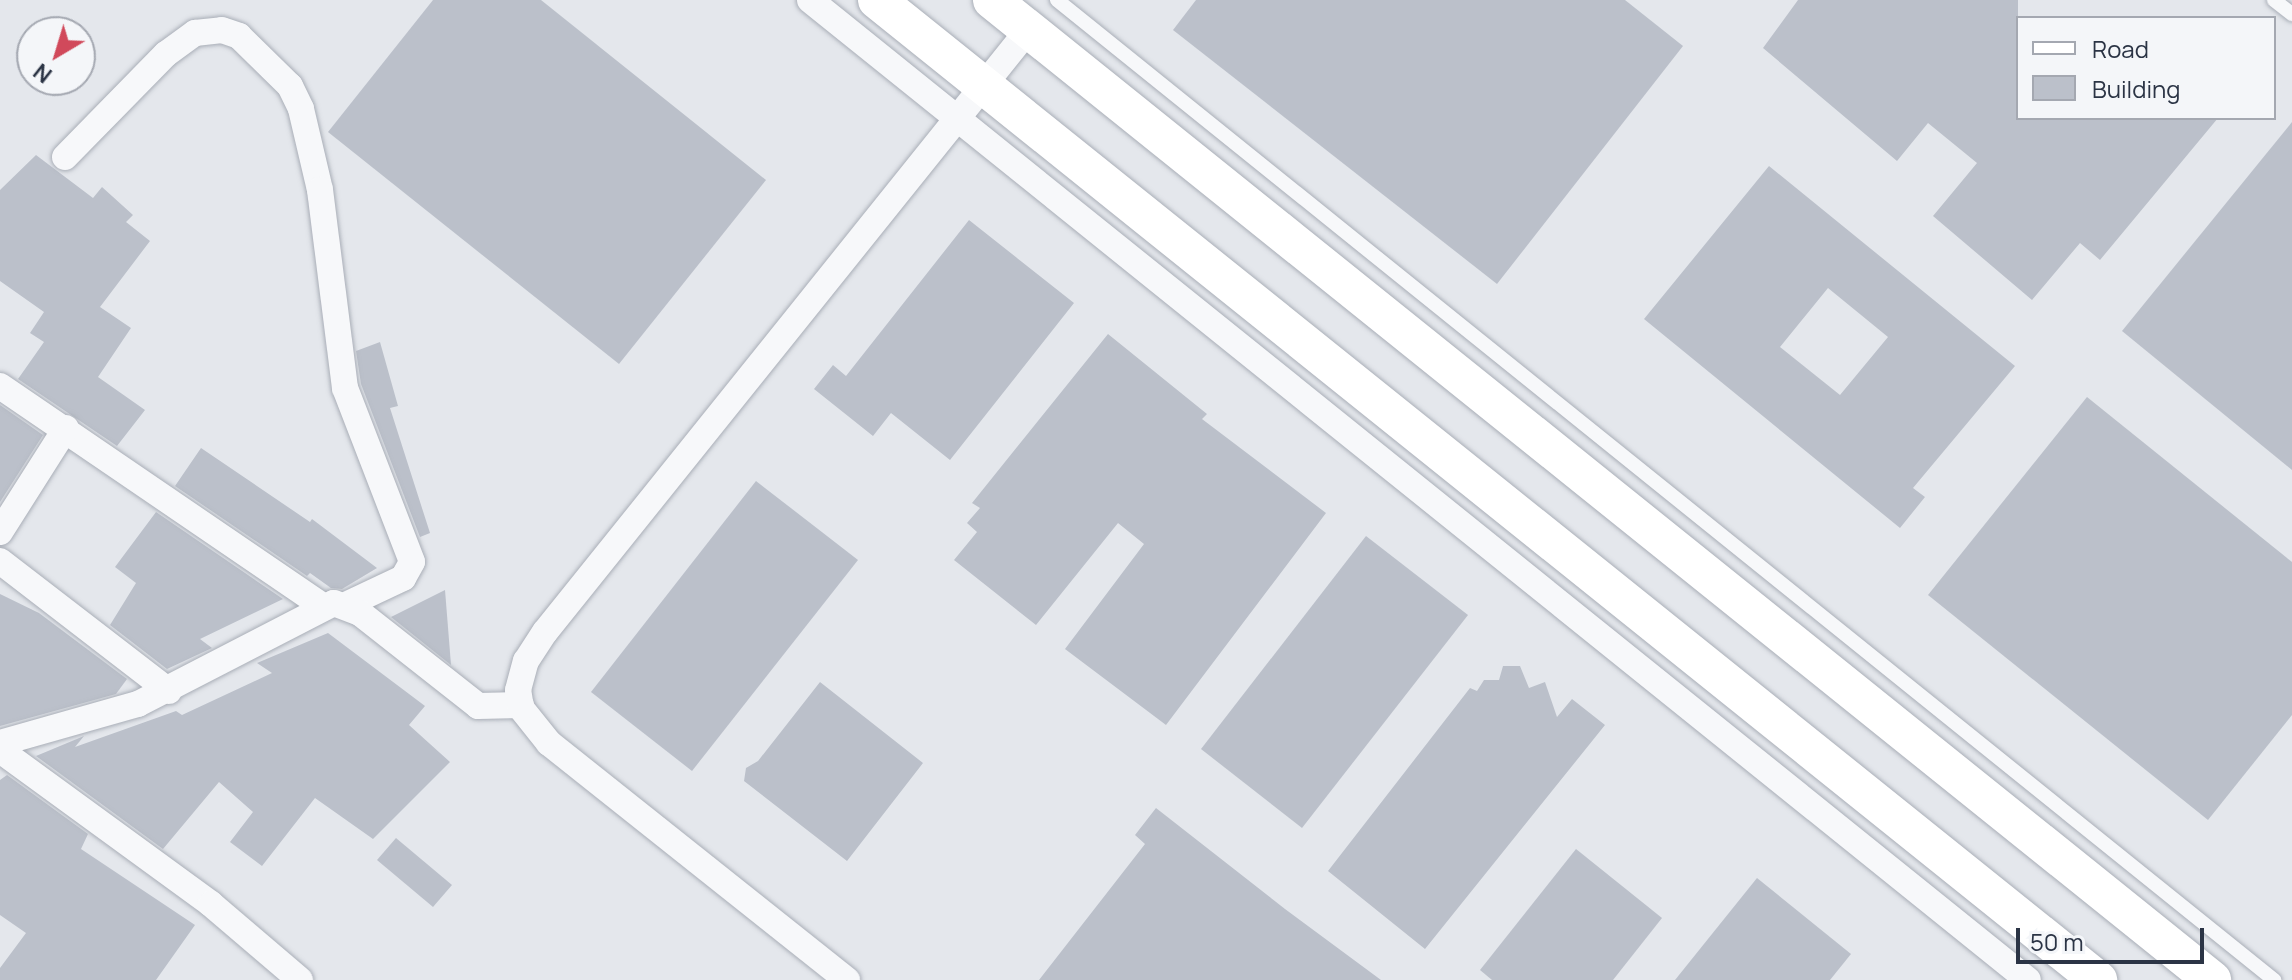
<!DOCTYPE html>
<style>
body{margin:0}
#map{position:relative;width:2292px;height:980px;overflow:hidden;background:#e4e7ec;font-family:Manrope,sans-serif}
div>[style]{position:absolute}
.building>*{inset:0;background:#bbc0ca}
.roads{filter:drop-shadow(0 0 2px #a9aeb7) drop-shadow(0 0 2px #a9aeb7)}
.service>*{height:14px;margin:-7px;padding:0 7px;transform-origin:7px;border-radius:7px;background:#f7f8fa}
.minor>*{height:26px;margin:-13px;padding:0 13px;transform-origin:13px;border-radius:13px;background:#f7f8fa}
.secondary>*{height:38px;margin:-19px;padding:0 19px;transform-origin:19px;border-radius:19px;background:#fff}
span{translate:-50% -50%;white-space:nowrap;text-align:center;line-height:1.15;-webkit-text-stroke:7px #f4f6f9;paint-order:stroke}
.legend{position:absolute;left:2016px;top:16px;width:260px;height:104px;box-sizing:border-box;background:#f4f6f9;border:2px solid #a4a8b1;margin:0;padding:10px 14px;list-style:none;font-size:24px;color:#2b3445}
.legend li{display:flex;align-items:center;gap:16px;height:40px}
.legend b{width:40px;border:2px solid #a4a8b1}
.north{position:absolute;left:16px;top:16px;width:80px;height:80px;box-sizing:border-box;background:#f4f6f9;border:2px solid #a4a8b1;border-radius:50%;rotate:218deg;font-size:22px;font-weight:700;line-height:32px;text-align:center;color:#2b3445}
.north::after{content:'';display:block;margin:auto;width:28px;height:36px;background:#d1495b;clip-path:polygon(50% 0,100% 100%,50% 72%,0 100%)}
.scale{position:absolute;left:2016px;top:928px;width:188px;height:36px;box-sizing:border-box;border:4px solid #2b3445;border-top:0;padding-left:10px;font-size:24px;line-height:28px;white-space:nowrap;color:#2b3445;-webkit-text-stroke:6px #f4f6f9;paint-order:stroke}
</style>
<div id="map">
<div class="building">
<div style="clip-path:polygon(433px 0,541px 0,766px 180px,619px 364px,328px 132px)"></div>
<div style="clip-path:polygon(1196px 0,1625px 0,1683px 46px,1497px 284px,1173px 30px)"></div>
<div style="clip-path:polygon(1798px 0,2018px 0,2018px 118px,2218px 118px,2100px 260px,2080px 243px,2032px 300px,1933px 216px,1977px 163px,1928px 123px,1897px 161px,1763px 48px)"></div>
<div style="clip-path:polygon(2292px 122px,2292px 470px,2122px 331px)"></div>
<div style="clip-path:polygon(36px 155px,93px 198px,102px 187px,133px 215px,126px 222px,150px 241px,100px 307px,131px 328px,98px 377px,145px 410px,117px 446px,18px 379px,44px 342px,30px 333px,44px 312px,0 281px,0 190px)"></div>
<div style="clip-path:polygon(evenodd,1769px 166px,2015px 366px,1913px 488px,1925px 497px,1900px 528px,1644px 319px,1769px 166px,1828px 288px,1888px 337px,1840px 395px,1780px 347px,1828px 288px)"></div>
<div style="clip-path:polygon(969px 220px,1074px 303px,950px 460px,891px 413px,873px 436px,814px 389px,833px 365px,846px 376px)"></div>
<div style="clip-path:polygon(1108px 334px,1207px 414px,1202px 419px,1326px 513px,1166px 725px,1065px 649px,1144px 544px,1118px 523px,1036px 625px,954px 560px,977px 532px,967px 523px,980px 508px,972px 503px)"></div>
<div style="clip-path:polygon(380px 342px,398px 406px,390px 408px,430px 533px,420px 537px,361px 384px,356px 351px)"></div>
<div style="clip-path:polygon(2087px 397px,2292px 562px,2292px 715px,2208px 820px,1928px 595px)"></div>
<div style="clip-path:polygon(0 405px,43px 435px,0 502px)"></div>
<div style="clip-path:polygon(201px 448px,310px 522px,312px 519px,377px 568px,342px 589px,331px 588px,310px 573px,307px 576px,175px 486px)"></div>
<div style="clip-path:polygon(756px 481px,858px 560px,692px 771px,591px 692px)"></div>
<div style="clip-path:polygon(156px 512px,283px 599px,200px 639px,212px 648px,167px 669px,110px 625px,136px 583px,115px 567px)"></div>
<div style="clip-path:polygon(1366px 536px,1468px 615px,1302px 828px,1201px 749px)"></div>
<div style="clip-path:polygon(445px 590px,451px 665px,391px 617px)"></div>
<div style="clip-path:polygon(0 594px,39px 613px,127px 679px,116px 694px,0 726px)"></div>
<div style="clip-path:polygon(328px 633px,425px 706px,409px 725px,450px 762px,373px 839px,315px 798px,262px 866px,230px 842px,253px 812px,219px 782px,163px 849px,36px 756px,84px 736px,75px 747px,176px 711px,182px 715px,272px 673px,257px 663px)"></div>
<div style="clip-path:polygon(1503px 666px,1520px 666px,1529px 688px,1545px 682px,1557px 717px,1572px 699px,1605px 725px,1425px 949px,1328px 871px,1470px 688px,1477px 691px,1484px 680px,1499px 680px)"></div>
<div style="clip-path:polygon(820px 682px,923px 763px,847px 861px,744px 781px,746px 768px,758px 761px)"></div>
<div style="clip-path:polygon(7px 775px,88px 834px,81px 849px,195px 925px,156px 980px,0 980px,0 968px,26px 933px,0 915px,0 780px)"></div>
<div style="clip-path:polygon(1156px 808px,1285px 909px,1381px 980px,1039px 980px,1145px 844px,1135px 835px)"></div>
<div style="clip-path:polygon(396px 838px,452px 885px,433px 907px,377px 860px)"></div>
<div style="clip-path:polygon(1576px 849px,1662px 918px,1613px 980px,1492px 980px,1480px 970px)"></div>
<div style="clip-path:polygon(1757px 878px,1851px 954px,1830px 980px,1675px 980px)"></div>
</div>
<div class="roads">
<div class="service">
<div style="left:1057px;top:0;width:1563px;rotate:38.84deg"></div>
<div style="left:2274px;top:0;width:23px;rotate:38deg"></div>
</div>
<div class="minor">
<div style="left:810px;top:0;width:1563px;rotate:38.82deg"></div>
<div style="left:65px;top:157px;width:144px;rotate:-45.6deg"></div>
<div style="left:166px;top:54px;width:36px;rotate:-36deg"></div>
<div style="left:195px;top:33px;width:27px;rotate:-6deg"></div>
<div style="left:222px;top:30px;width:18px;rotate:19deg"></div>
<div style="left:239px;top:36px;width:71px;rotate:44.4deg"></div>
<div style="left:290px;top:86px;width:25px;rotate:64deg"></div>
<div style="left:301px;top:109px;width:83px;rotate:76.8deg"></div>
<div style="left:320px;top:190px;width:200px;rotate:82.8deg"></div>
<div style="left:345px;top:388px;width:186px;rotate:68.9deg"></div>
<div style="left:412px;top:562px;width:18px;rotate:119deg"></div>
<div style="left:403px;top:578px;width:61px;rotate:154.7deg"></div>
<div style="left:0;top:386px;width:390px;rotate:34.3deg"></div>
<div style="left:0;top:532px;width:123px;rotate:-57.6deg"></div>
<div style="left:0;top:561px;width:213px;rotate:37.6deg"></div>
<div style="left:0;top:743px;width:143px;rotate:-15.8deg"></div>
<div style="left:138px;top:704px;width:220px;rotate:-27.3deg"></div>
<div style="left:334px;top:603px;width:28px;rotate:21deg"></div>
<div style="left:360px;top:613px;width:150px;rotate:38.2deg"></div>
<div style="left:478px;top:706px;width:43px;rotate:-1.3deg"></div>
<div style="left:0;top:750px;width:261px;rotate:36.1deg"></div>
<div style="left:211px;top:904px;width:117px;rotate:40.5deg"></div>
<div style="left:847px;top:980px;width:381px;rotate:-141.5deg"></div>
<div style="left:549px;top:743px;width:45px;rotate:-128.7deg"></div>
<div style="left:521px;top:708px;width:18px;rotate:-99deg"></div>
<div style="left:518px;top:690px;width:30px;rotate:-75deg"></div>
<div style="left:526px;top:661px;width:35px;rotate:-57deg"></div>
<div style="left:545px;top:632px;width:773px;rotate:-51.25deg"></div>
</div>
<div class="secondary">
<div style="left:877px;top:0;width:1566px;rotate:38.75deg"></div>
<div style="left:992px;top:0;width:1565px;rotate:38.77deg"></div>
</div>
</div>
<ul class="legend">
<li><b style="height:10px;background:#fff"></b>Road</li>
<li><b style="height:22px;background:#bbc0ca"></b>Building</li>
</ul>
<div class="north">N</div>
<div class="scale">50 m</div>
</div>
